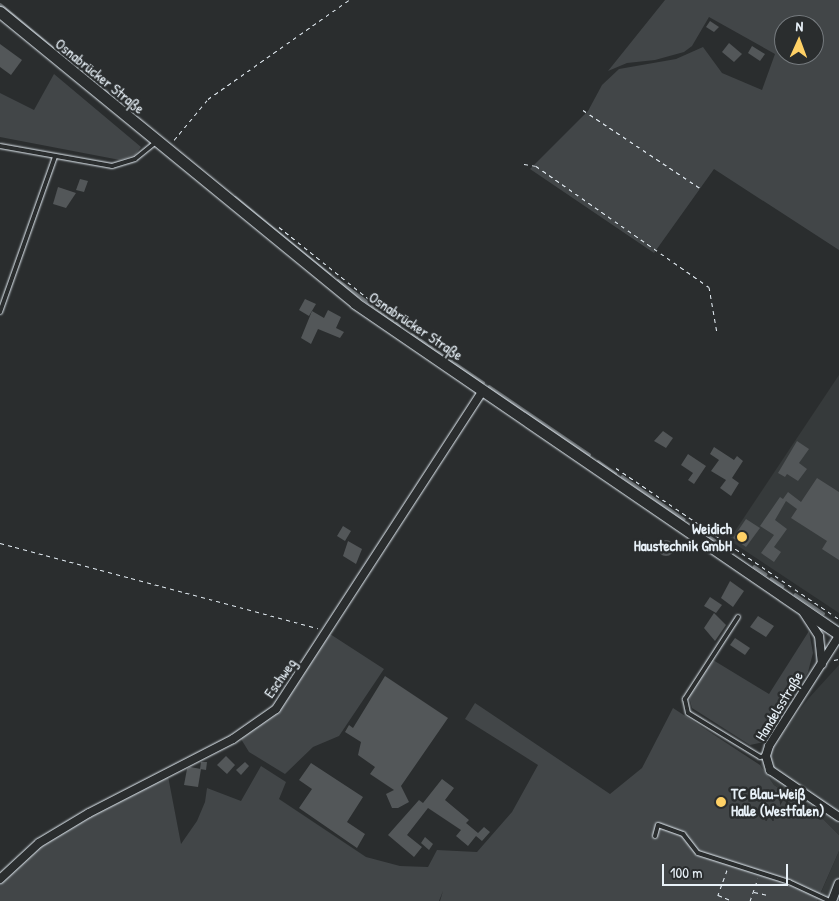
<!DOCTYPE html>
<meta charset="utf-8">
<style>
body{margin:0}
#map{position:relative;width:839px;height:901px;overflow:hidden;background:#2a2d2e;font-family:"Patrick Hand",sans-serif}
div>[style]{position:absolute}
.built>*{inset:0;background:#363a3b}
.green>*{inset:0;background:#424648}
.stream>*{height:2.5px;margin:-1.25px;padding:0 1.25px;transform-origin:1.25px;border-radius:1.25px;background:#63686b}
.building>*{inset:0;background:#535759}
.round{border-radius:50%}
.path>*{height:1px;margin-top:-0.5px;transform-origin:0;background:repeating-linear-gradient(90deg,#e8f1f8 0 4px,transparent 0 8px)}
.roads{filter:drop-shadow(0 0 1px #e8f1f8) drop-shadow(0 0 1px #e8f1f8)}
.lane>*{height:4px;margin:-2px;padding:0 2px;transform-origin:2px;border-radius:2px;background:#2a2d2e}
.street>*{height:8px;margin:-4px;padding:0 4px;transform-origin:4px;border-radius:4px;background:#2a2d2e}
.secondary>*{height:11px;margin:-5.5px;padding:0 5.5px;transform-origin:5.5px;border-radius:5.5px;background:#2a2d2e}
.dots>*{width:14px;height:14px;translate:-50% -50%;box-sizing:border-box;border:2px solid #2a2d2e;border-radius:50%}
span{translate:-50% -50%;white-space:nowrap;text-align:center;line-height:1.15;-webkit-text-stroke:5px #2a2d2e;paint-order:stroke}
.street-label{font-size:15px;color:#e8f1f8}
.poi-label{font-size:15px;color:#e8f1f8;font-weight:700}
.right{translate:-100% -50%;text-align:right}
.left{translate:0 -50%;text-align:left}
.north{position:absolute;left:774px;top:15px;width:50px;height:50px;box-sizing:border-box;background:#2a2d2e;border:1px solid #767b7f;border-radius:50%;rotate:2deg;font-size:14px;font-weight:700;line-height:20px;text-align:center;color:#e8f1f8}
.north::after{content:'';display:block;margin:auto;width:18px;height:22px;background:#ffd166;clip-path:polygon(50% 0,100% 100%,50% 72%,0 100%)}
.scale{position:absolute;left:662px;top:864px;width:126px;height:22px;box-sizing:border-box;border:2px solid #e8f1f8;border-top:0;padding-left:6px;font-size:15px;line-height:18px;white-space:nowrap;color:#e8f1f8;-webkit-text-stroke:4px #2a2d2e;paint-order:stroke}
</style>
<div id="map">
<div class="built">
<div style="clip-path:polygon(839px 375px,839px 613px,729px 540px)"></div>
<div style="clip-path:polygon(839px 665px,839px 835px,824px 820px,774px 785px,760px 765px,808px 699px)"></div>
<div style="clip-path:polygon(839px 851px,839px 901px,817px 901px,823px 888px)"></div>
</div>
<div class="green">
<div style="clip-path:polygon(evenodd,665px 0,839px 0,839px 250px,714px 169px,654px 253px,530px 169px,588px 111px,602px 85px,619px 69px,676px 59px,703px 47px,722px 73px,762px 90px,775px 54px,709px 17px,692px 46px,684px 52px,655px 60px,627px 63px,608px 71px,665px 0,784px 25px,814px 25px,814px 55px,784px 55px,784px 25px)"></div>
<div style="clip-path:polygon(54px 74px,141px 147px,135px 155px,120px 160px,0 137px,0 93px,34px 110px)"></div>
<div style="clip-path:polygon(809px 631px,813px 653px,808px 672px,764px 742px,750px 745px,692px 708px,689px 696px,713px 660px,769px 694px)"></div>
<div style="clip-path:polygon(330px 634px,384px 669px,339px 736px,313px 747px,285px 774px,249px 752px,241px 739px,284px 705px)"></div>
<div style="clip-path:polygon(475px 703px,610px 794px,642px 768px,673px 708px,760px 765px,774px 785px,824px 820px,839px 835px,839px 851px,817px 901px,440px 901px,443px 891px,439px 901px,0 901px,0 884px,20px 864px,51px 839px,82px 820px,168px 776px,181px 844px,197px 821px,205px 802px,207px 788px,241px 801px,261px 766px,286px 782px,279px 799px,366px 857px,400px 866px,428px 867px,437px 850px,477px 852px,512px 812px,538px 765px,465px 719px)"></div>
</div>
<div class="stream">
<div style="left:0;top:4px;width:144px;rotate:39.7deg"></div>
<div style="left:235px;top:197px;width:122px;rotate:39.3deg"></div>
<div style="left:338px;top:280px;width:76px;rotate:36.4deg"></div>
<div style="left:412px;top:334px;width:86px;rotate:34.1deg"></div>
<div style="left:489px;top:386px;width:121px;rotate:34.2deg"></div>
<div style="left:598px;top:461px;width:21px;rotate:35deg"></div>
<div style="left:622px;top:476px;width:75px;rotate:34.7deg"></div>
<div style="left:696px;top:527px;width:28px;rotate:35deg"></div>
<div style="left:754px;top:566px;width:14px;rotate:34deg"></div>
<div style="left:771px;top:578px;width:14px;rotate:34deg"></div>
<div style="left:795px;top:594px;width:34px;rotate:34deg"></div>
</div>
<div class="building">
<div style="clip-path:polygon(710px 21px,719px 27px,714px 32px,706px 27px)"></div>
<div style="clip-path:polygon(729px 43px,742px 54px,734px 62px,722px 52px)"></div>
<div style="clip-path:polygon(0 44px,22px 60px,11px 75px,0 67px)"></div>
<div style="clip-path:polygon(752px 46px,765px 54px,760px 61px,748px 53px)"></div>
<div style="clip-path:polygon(80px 179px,88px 181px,84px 192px,76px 190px)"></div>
<div style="clip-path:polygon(58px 187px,76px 193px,66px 208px,53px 204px)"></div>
<div style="clip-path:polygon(305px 299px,316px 304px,309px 316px,299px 310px)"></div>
<div style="clip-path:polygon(328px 310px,341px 317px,336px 328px,344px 332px,340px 338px,318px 329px,311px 344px,301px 338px,312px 311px,324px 318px)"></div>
<div style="clip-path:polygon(663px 431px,673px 438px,666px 448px,654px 441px)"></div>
<div style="clip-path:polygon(797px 441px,809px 449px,799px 463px,807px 469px,798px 481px,787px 474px,785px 477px,778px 473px)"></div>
<div style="clip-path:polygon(714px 447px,734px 460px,737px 456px,743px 461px,732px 478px,739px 483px,731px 496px,720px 488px,726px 480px,711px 471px,719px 460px,710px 454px)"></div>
<div style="clip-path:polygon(688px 454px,706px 466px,694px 484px,688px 480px,693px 473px,681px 465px)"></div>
<div style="clip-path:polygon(817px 478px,839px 492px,839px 560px,822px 549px,827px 541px,791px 518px,797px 509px,786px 501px,775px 520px,787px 529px,774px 547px,781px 552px,774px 562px,761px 553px,774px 535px,760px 526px,780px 497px,783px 499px,788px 492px,801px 502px)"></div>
<div style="clip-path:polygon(746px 519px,760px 528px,746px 547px,733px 538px)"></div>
<div style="clip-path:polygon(343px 526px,351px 531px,345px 541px,337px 536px)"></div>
<div class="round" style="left:658px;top:540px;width:16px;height:16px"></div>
<div style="clip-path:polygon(348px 541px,362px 549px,356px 564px,343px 556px)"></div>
<div style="clip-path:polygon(730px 581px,744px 591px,733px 607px,721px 598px)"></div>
<div style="clip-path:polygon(710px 597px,722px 605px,716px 613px,704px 606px)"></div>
<div style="clip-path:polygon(714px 613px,726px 625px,715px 641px,704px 628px)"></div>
<div style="clip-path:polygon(758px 616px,774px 626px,766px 637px,750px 627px)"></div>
<div style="clip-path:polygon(735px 638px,750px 648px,745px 655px,730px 645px)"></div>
<div style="clip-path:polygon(385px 676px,448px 718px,401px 786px,409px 802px,398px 808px,392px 808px,386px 794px,394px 790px,370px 774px,375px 767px,358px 755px,361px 742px,345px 732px,349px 725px,353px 728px)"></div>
<div style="clip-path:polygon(226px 756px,235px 765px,227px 774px,217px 765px)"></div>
<div style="clip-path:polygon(201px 762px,207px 762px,206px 770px,200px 769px)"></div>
<div style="clip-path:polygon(245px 762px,249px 766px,241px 775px,236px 770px)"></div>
<div style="clip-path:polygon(311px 763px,363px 797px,347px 822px,365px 834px,357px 848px,299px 808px,312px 789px,299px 780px)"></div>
<div style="clip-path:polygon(190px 767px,201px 769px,198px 787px,184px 785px,187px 769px)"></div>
<div style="clip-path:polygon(442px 779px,454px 788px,445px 800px,469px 820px,466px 823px,478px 833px,484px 827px,490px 832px,482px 841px,476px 836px,468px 846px,456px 836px,461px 830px,428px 808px,407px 835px,422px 847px,414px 857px,388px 835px,419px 800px,423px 803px)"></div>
<div style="clip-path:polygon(425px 837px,433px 844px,429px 850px,421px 843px)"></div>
</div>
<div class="path">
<div style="left:583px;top:110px;width:141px;rotate:33.7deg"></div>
<div style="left:174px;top:140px;width:53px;rotate:-50.3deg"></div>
<div style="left:208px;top:99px;width:172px;rotate:-35.1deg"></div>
<div style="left:524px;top:164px;width:12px;rotate:9deg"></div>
<div style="left:536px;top:166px;width:211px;rotate:35deg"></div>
<div style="left:709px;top:287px;width:47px;rotate:80.1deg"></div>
<div style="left:279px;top:227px;width:128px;rotate:38.7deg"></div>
<div style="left:616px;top:468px;width:269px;rotate:34.1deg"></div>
<div style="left:0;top:543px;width:329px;rotate:15deg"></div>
<div style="left:834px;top:660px;width:5px;rotate:-11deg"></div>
<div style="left:727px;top:870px;width:27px;rotate:110deg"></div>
<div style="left:718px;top:895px;width:16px;rotate:22deg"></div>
<div style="left:754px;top:892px;width:14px;rotate:12deg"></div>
<div style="left:750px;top:901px;width:24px;rotate:-71deg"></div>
</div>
<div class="roads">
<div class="lane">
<div style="left:0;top:146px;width:114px;rotate:10.1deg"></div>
<div style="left:112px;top:166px;width:24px;rotate:-17deg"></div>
<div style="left:135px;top:159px;width:27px;rotate:-39deg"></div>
<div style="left:0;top:312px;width:164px;rotate:-70.5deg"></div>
<div style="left:738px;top:617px;width:98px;rotate:122.9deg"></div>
<div style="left:685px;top:699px;width:14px;rotate:78deg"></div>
<div style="left:688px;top:713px;width:84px;rotate:31.4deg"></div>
<div style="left:760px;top:757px;width:6px;rotate:-9deg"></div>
<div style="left:655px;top:836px;width:11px;rotate:-75deg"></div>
<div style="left:658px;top:825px;width:27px;rotate:20deg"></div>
<div style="left:683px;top:834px;width:24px;rotate:52deg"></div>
<div style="left:698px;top:853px;width:96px;rotate:17.7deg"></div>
<div style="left:789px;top:882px;width:45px;rotate:24.9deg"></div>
</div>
<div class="street">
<div style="left:804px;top:613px;width:27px;rotate:57deg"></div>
<div style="left:819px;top:636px;width:28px;rotate:84deg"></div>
<div style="left:839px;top:636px;width:130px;rotate:122.5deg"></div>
<div style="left:769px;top:746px;width:10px;rotate:107deg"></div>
<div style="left:766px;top:756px;width:15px;rotate:74deg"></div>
<div style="left:770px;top:770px;width:83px;rotate:34.3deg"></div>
<div style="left:0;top:879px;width:53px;rotate:-42.7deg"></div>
<div style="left:39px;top:843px;width:58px;rotate:-31deg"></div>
<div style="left:89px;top:813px;width:162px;rotate:-27.2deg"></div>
<div style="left:233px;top:739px;width:52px;rotate:-34.9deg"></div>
<div style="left:276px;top:709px;width:380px;rotate:-57deg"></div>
<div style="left:832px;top:901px;width:19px;rotate:-69deg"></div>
</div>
<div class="secondary">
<div style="left:0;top:12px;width:459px;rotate:39.3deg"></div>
<div style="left:355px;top:303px;width:586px;rotate:34.37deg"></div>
</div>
</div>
<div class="dots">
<div style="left:742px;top:537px;background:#ffd166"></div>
<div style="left:721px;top:802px;background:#ffd166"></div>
</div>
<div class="street-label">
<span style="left:100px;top:76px;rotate:39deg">Osnabrücker Straße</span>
<span style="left:416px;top:326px;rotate:34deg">Osnabrücker Straße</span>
<span style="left:280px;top:678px;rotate:-55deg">Eschweg</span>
<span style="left:779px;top:706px;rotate:-59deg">Handelsstraße</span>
</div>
<div class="poi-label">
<span class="right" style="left:732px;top:537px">Weidich<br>Haustechnik GmbH</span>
<span class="left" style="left:731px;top:802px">TC Blau-Weiß<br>Halle (Westfalen)</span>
</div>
<div class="north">N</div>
<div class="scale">100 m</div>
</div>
